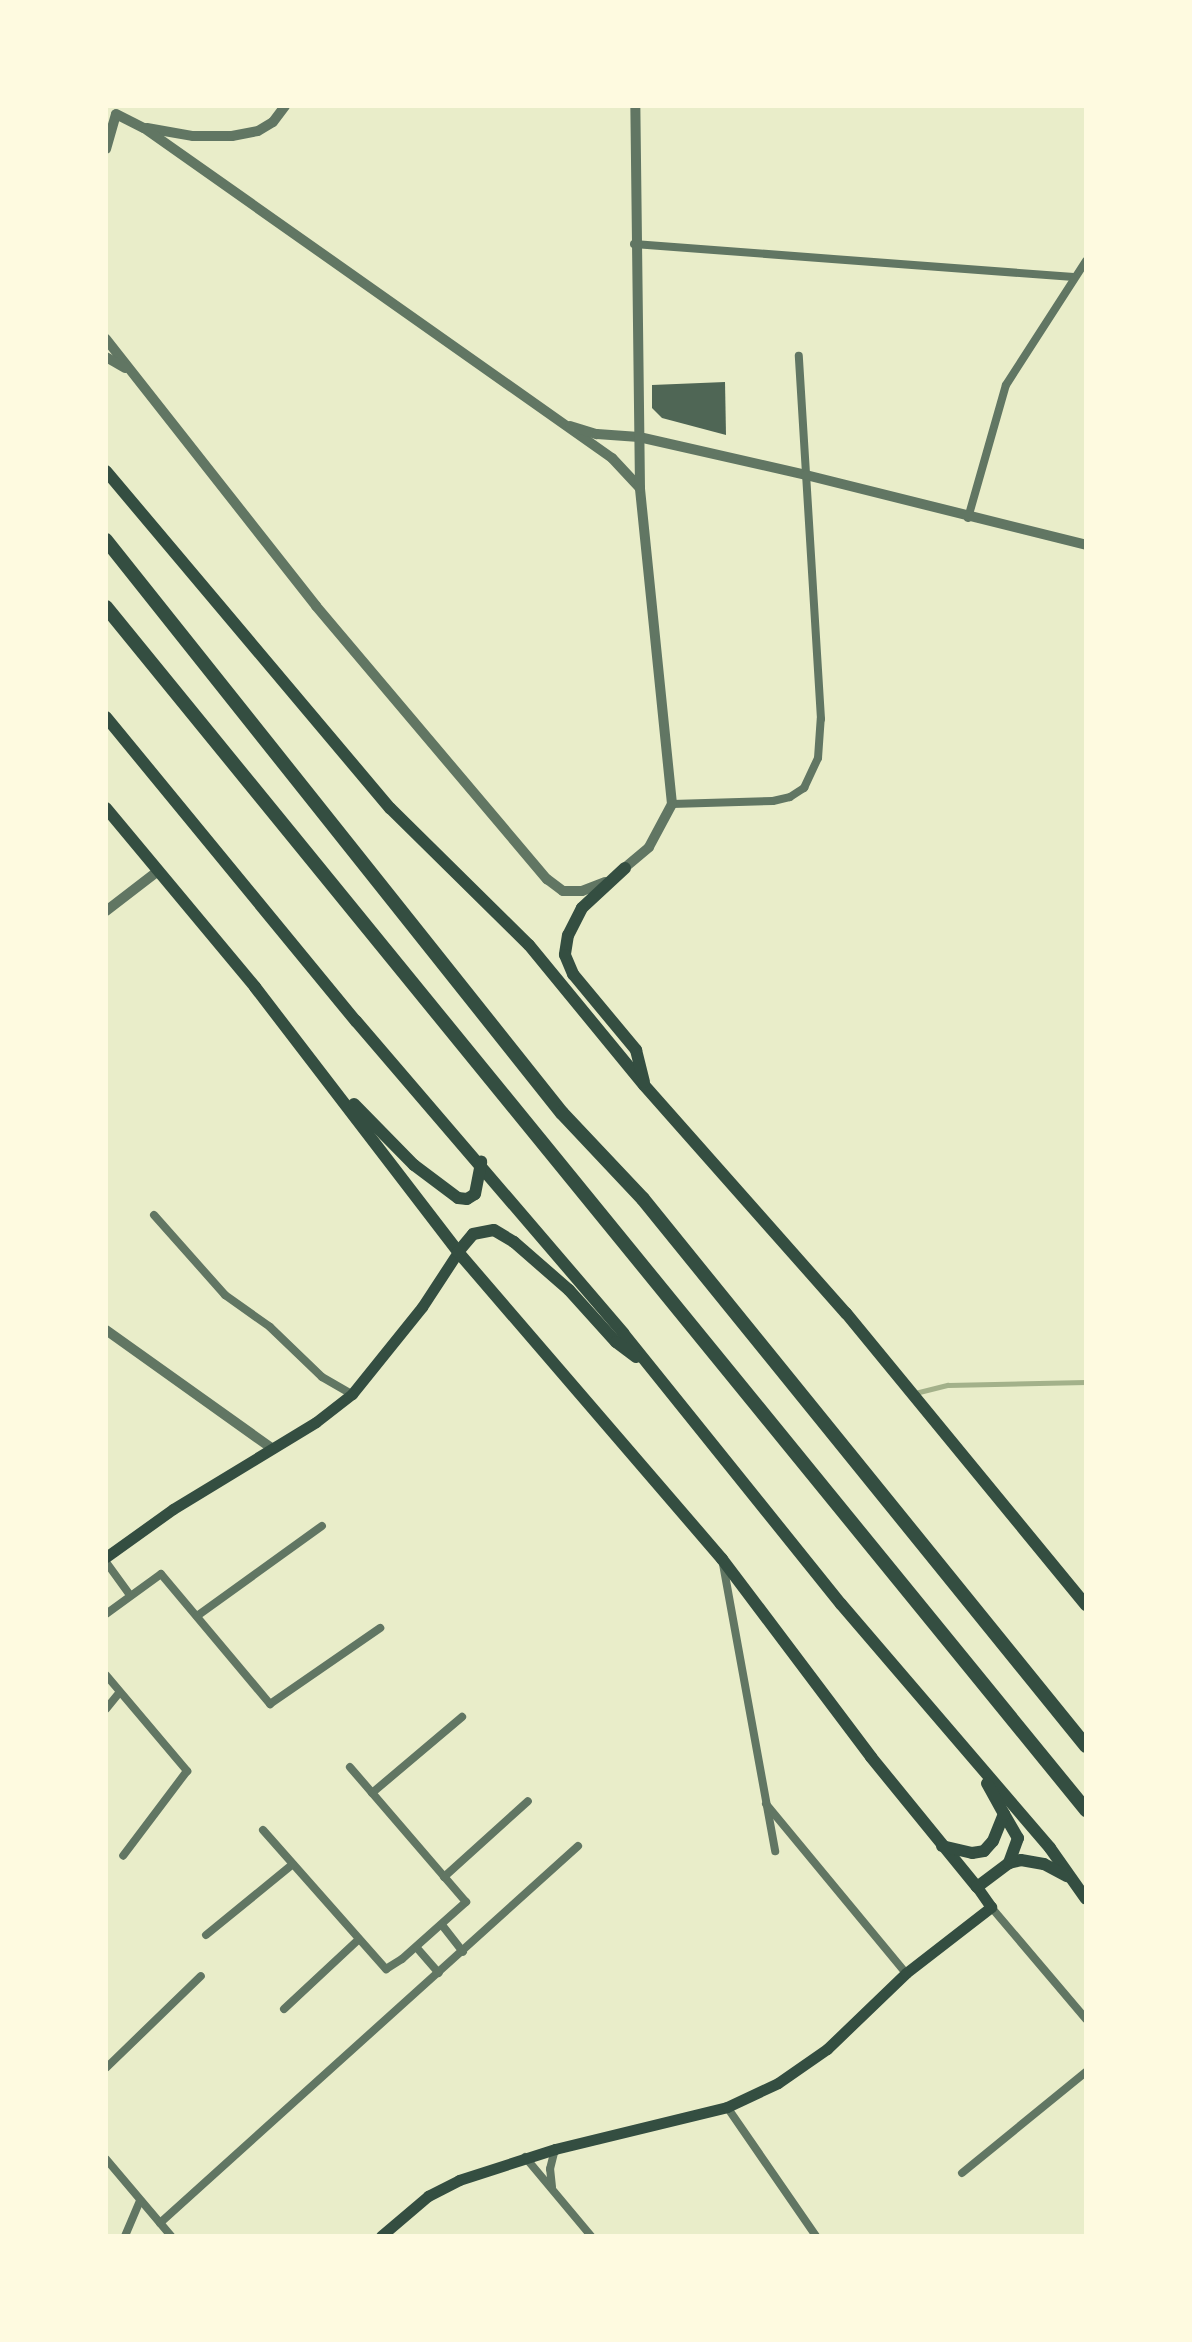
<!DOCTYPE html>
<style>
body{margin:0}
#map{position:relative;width:1192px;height:2342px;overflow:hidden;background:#e9edc9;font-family:Spectral,serif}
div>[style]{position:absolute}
.stream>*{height:5px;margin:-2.5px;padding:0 2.5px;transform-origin:2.5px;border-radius:2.5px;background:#a3b18a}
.building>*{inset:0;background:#4f6655}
.minor>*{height:8px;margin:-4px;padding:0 4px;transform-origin:4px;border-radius:4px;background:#617663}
.tertiary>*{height:10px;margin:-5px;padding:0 5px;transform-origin:5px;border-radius:5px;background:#617663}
.secondary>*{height:11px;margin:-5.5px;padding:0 5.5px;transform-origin:5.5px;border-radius:5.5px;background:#344e41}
.trunk>*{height:12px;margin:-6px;padding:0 6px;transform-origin:6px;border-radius:6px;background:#344e41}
.motorway>*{height:14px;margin:-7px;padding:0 7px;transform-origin:7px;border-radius:7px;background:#344e41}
span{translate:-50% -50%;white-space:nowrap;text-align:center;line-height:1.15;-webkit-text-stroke:8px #fefae0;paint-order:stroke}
.frame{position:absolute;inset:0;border:108px solid #fefae0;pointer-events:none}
</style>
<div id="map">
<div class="stream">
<div style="left:915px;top:1393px;width:34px;rotate:-14deg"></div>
<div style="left:948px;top:1385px;width:138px;rotate:-1.2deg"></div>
</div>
<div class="building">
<div style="clip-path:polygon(725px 382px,726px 435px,662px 418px,652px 408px,652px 385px)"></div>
</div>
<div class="minor">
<div style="left:634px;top:244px;width:441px;rotate:4.3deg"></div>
<div style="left:968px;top:518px;width:138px;rotate:-74.1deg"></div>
<div style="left:1006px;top:385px;width:148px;rotate:-57.2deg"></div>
<div style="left:672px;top:804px;width:101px;rotate:-1.7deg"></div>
<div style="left:773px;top:801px;width:17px;rotate:-13deg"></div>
<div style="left:790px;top:797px;width:17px;rotate:-33deg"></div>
<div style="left:804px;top:788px;width:33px;rotate:-65deg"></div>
<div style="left:818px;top:758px;width:39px;rotate:-86deg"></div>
<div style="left:821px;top:719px;width:364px;rotate:-93.5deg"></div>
<div style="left:154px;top:1215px;width:107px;rotate:48.4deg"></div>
<div style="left:225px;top:1295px;width:55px;rotate:35.4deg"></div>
<div style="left:270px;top:1327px;width:72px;rotate:43.9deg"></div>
<div style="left:322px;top:1377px;width:34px;rotate:30deg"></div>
<div style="left:106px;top:1562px;width:39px;rotate:54deg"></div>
<div style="left:723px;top:1564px;width:292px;rotate:79.7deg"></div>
<div style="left:106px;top:1614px;width:68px;rotate:-36deg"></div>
<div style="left:161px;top:1574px;width:170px;rotate:50deg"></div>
<div style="left:270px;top:1704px;width:134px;rotate:-34.6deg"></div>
<div style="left:197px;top:1616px;width:154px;rotate:-35.8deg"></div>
<div style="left:106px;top:1675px;width:126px;rotate:49.8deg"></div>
<div style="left:187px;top:1771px;width:106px;rotate:127deg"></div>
<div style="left:106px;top:1709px;width:21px;rotate:-51deg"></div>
<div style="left:372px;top:1793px;width:118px;rotate:-40.2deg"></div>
<div style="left:766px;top:1804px;width:219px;rotate:50.4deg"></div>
<div style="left:263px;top:1830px;width:186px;rotate:48.5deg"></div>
<div style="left:386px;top:1969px;width:19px;rotate:-32deg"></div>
<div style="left:402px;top:1959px;width:86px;rotate:-41.7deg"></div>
<div style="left:466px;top:1902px;width:178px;rotate:-130.7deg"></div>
<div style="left:444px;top:1877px;width:113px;rotate:-42.1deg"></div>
<div style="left:991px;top:1907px;width:147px;rotate:49.7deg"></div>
<div style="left:442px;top:1925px;width:34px;rotate:52deg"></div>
<div style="left:206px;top:1935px;width:112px;rotate:-39.2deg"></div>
<div style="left:417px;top:1948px;width:33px;rotate:49deg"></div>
<div style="left:284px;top:2009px;width:101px;rotate:-43deg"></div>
<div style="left:106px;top:2068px;width:132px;rotate:-44.1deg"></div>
<div style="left:727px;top:2107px;width:157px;rotate:55.4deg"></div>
<div style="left:525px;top:2157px;width:103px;rotate:50.1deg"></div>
<div style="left:106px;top:2159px;width:101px;rotate:49.8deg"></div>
<div style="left:962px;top:2173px;width:160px;rotate:-39.2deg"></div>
<div style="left:552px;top:2187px;width:18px;rotate:-96deg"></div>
<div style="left:550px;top:2169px;width:21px;rotate:-76deg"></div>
<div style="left:160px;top:2223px;width:563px;rotate:-42.05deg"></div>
<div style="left:125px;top:2236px;width:38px;rotate:-67deg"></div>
</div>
<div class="tertiary">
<div style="left:147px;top:128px;width:47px;rotate:9.9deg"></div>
<div style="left:193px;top:136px;width:39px"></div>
<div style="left:232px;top:136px;width:26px;rotate:-11deg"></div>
<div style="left:258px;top:131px;width:17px;rotate:-31deg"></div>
<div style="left:273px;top:122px;width:20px;rotate:-53deg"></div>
<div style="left:106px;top:149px;width:36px;rotate:-74deg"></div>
<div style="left:116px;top:114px;width:31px;rotate:27deg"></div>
<div style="left:144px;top:128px;width:573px;rotate:35.19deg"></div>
<div style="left:612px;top:458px;width:41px;rotate:47deg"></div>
<div style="left:106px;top:339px;width:340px;rotate:51.8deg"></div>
<div style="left:316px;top:606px;width:358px;rotate:49.8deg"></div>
<div style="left:547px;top:879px;width:20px;rotate:37deg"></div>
<div style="left:563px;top:891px;width:19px"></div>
<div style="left:582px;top:891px;width:25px;rotate:-21deg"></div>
<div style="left:106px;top:357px;width:22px;rotate:30deg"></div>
<div style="left:570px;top:426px;width:28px;rotate:17deg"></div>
<div style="left:597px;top:434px;width:42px;rotate:4.1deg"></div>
<div style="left:639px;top:437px;width:171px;rotate:12.8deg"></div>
<div style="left:806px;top:475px;width:289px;rotate:14deg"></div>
<div style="left:622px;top:870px;width:35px;rotate:-40deg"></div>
<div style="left:649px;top:847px;width:49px;rotate:-61.9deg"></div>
<div style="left:672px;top:804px;width:318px;rotate:-95.8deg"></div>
<div style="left:640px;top:488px;width:382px;rotate:-90.7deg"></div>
<div style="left:106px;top:911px;width:66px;rotate:-37.6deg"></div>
<div style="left:106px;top:1330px;width:205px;rotate:35.5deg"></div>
</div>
<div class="secondary">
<div style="left:106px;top:1557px;width:82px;rotate:-35.6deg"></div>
<div style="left:173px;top:1509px;width:167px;rotate:-31.3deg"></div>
<div style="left:316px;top:1422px;width:46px;rotate:-37.9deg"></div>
<div style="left:352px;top:1394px;width:112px;rotate:-51.2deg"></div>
<div style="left:422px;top:1307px;width:66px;rotate:-56.8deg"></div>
<div style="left:381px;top:2236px;width:62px;rotate:-40.4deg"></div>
<div style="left:428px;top:2196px;width:35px;rotate:-27deg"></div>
<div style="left:459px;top:2180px;width:101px;rotate:-17.9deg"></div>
<div style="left:555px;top:2149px;width:177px;rotate:-13.7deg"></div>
<div style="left:727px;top:2107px;width:56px;rotate:-25.2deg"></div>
<div style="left:778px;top:2083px;width:60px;rotate:-34.8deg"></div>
<div style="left:827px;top:2049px;width:110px;rotate:-43.9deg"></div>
<div style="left:906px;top:1973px;width:108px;rotate:-37.8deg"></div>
<div style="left:991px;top:1907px;width:24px;rotate:-125deg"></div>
</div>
<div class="trunk">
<div style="left:106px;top:471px;width:441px;rotate:49.9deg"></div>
<div style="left:390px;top:808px;width:195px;rotate:44.6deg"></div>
<div style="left:529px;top:945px;width:181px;rotate:50.6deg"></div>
<div style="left:644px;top:1085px;width:305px;rotate:48.5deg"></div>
<div style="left:846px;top:1313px;width:378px;rotate:50.6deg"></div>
<div style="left:106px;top:717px;width:394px;rotate:50.6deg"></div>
<div style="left:356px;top:1021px;width:411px;rotate:49.4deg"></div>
<div style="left:623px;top:1333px;width:348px;rotate:51.2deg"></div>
<div style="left:841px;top:1604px;width:321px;rotate:49.4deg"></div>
<div style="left:1050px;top:1848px;width:62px;rotate:54.8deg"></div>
<div style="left:106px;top:808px;width:233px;rotate:50.2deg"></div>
<div style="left:255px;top:987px;width:334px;rotate:52.5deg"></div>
<div style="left:458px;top:1252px;width:405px;rotate:49.3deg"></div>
<div style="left:722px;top:1559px;width:248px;rotate:53deg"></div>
<div style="left:871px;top:1757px;width:168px;rotate:50.8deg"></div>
<div style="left:977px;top:1887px;width:40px;rotate:-37deg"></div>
<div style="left:1009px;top:1863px;width:12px;rotate:-14deg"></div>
<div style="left:1021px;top:1860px;width:23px;rotate:10deg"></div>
<div style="left:1044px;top:1864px;width:26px;rotate:28deg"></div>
<div style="left:625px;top:868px;width:59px;rotate:137.1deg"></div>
<div style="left:582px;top:908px;width:30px;rotate:117deg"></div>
<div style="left:568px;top:935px;width:20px;rotate:99deg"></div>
<div style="left:565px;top:955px;width:21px;rotate:67deg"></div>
<div style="left:573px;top:974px;width:99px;rotate:50.3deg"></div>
<div style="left:636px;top:1050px;width:33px;rotate:76deg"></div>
<div style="left:354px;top:1104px;width:86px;rotate:45.5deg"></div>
<div style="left:414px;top:1165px;width:55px;rotate:36.9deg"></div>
<div style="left:458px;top:1198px;width:9px;rotate:6deg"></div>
<div style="left:467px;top:1199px;width:9px;rotate:-32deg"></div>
<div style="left:475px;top:1194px;width:33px;rotate:-79deg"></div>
<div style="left:458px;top:1252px;width:23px;rotate:-50deg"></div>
<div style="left:473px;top:1234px;width:21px;rotate:-11deg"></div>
<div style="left:494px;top:1230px;width:23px;rotate:31deg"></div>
<div style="left:514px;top:1242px;width:73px;rotate:41.1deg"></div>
<div style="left:569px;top:1290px;width:70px;rotate:47.9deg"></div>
<div style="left:616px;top:1342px;width:25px;rotate:37deg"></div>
<div style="left:1004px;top:1814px;width:28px;rotate:60deg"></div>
<div style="left:1018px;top:1838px;width:27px;rotate:110deg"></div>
<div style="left:942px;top:1846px;width:31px;rotate:13deg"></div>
<div style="left:972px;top:1853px;width:12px;rotate:-9deg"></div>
<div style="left:984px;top:1851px;width:13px;rotate:-48deg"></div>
<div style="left:993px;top:1841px;width:29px;rotate:-68deg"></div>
<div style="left:1004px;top:1814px;width:35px;rotate:-119deg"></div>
</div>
<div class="motorway">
<div style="left:106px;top:540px;width:732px;rotate:51.49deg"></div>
<div style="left:562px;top:1113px;width:118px;rotate:46.7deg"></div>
<div style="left:643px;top:1199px;width:704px;rotate:51deg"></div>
<div style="left:106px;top:607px;width:1552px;rotate:50.83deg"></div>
</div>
<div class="frame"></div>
</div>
